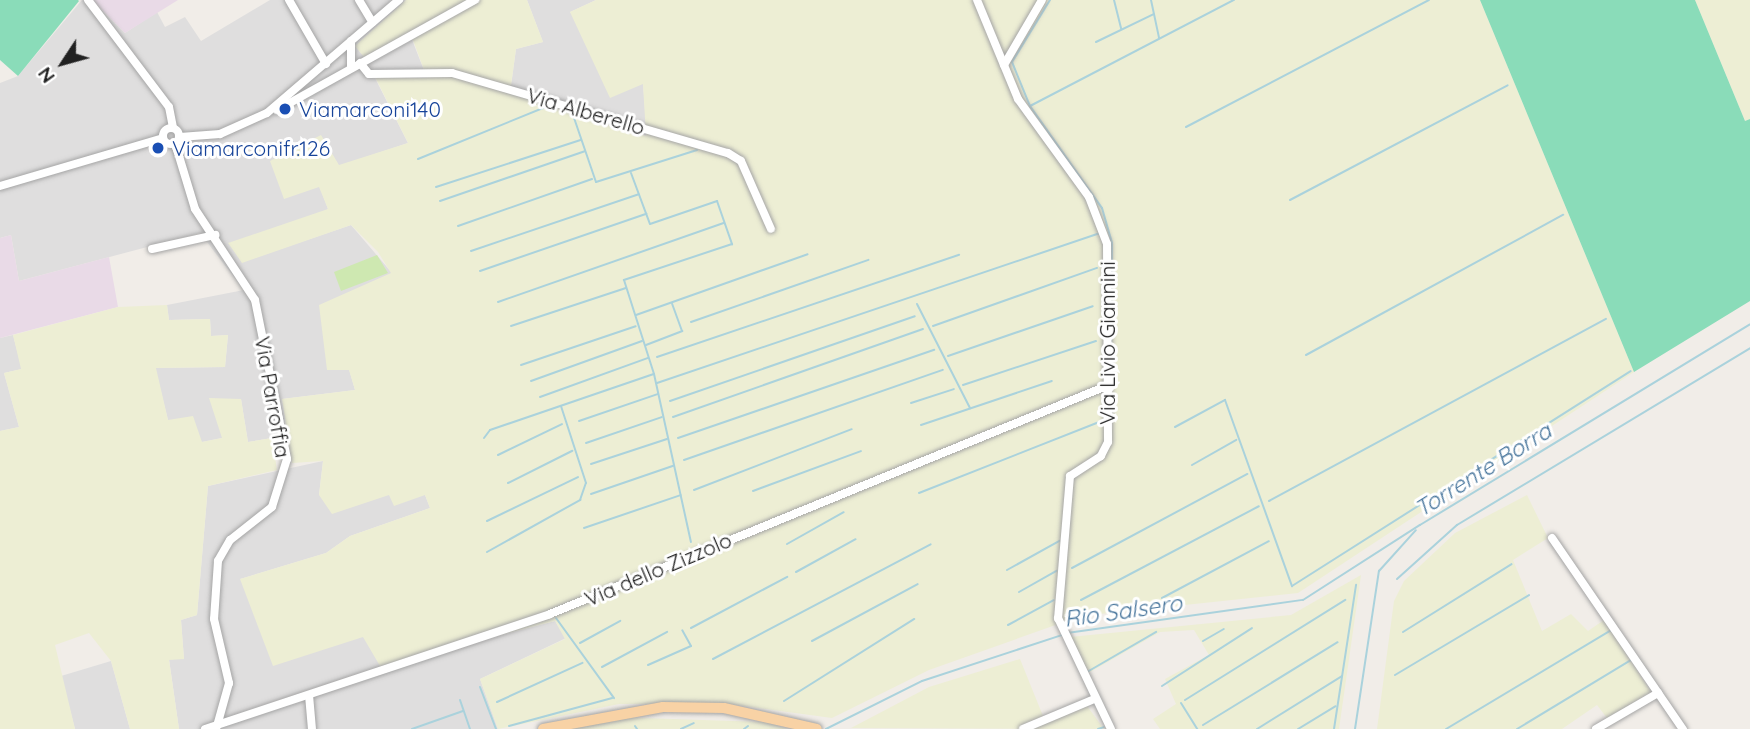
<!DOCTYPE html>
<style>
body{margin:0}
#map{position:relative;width:1750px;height:729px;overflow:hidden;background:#f1ede8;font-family:Quicksand,sans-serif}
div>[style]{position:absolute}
.residential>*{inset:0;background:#dfdede}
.industrial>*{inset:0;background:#e9dae7}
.farmland>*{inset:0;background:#edeed4}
.grass>*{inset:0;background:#cee8b1}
.pitch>*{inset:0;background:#8adcb9}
.stream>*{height:2px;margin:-1px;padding:0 1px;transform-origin:1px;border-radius:1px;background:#aad2dc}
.roads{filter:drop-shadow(0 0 2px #a5a5a5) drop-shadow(0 0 2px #a5a5a5)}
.minor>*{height:8px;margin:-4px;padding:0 4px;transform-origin:4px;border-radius:4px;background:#fff}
.minor>.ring{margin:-4px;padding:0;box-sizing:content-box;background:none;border:8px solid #fff;border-radius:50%}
.major>*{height:10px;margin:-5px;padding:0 5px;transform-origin:5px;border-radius:5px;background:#f8d2a5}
.dots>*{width:19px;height:19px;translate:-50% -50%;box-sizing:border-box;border:4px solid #fff;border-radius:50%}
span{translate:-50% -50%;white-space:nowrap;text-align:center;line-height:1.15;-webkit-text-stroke:6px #fff;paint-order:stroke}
.transit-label{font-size:21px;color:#164399}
.left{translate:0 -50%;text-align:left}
.street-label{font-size:21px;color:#212121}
.water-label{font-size:23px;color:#4a779d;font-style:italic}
.north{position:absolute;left:28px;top:28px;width:70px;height:70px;-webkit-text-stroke:5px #fff;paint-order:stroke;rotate:234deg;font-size:19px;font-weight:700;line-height:28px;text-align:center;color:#212121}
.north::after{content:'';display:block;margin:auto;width:24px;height:32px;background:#212121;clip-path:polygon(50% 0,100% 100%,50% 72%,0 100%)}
</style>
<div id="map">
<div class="residential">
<div style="clip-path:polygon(82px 0,92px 0,125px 33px,157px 12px,165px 27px,185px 17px,201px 41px,270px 0,406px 0,355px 46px,364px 57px,409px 32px,427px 78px,375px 78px,408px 143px,339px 166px,320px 187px,328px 209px,242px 262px,351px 225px,392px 273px,329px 370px,349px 369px,355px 390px,282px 399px,286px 420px,272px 438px,248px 442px,241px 399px,222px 438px,202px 442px,168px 420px,155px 368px,225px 367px,228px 335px,211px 336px,210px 319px,169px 320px,167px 305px,244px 290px,200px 233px,19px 281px,11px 235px,0 238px,0 83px,18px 76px)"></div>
<div style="clip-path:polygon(527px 0,596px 0,570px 12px,643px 84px,647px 136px,510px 93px,516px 49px,543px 42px)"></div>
<div style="clip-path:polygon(13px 335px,22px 369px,4px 373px,19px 427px,0 431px,0 338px)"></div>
<div style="clip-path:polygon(323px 461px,319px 495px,425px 495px,430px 508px,350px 536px,326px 553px,240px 579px,363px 637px,431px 654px,555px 621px,566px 638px,480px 679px,498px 729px,179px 729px,169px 659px,184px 659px,181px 620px,197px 615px,208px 486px)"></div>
<div style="clip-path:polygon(111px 661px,130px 729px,75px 729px,61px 676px)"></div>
</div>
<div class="industrial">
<div style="clip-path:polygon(92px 0,178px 0,125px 33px)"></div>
<div style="clip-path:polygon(11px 235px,19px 281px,109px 257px,118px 307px,0 338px,0 238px)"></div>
</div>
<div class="farmland">
<div style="clip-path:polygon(406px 0,527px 0,543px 42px,516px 49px,510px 93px,646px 136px,643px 84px,610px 98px,570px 12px,596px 0,1480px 0,1634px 372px,1298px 593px,1081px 616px,929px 670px,832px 718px,729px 704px,619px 704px,498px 729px,480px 679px,565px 639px,555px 621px,380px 666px,363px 637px,273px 666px,240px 579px,326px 553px,350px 536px,430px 508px,425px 495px,394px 506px,389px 495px,332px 514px,319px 495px,323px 461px,292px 463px,282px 399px,355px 390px,349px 370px,327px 370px,319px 305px,391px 273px,378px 252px,351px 225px,242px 263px,228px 243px,328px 209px,319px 187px,284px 199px,270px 161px,321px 135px,339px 165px,408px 143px,375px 77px,427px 78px,410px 32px,364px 57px,355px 46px)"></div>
<div style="clip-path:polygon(1695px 0,1750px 0,1750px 119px,1745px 121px)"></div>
<div style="clip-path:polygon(167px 305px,169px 320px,210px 319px,211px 336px,228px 335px,225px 367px,156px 368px,168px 420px,193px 416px,202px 442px,222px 438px,209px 398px,241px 399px,248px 442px,272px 438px,277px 470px,208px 486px,197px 615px,181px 620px,184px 659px,169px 660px,179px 729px,130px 729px,111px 661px,89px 633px,55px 645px,75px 729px,0 729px,0 431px,19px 427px,4px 373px,21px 369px,13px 335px,118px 307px)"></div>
<div style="clip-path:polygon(1527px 495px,1548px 538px,1513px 560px,1542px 631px,1571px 614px,1588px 631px,1604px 620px,1651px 692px,1607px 718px,1597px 705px,1562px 729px,1377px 729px,1394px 601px,1404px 581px,1455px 533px)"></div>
<div style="clip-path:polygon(1361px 575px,1339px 729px,1160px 729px,1153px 719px,1176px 704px,1165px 679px,1209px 655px,1194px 630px,1160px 632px,1085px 675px,1070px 637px,1291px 615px)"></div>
<div style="clip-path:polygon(1020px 659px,1045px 721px,1087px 706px,1104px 729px,851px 728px,929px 687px)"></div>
<div style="clip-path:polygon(611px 717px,767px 722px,787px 729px,567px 729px)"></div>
</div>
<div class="grass">
<div style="clip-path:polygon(377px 255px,388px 273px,341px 291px,334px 272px)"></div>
</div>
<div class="pitch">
<div style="clip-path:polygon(0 0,78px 0,79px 1px,18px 76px,0 60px)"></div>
<div style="clip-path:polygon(1480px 0,1695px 0,1745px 121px,1750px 119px,1750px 301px,1634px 372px)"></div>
</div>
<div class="stream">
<div style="left:1050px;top:0;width:73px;rotate:121.5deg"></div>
<div style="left:1012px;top:62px;width:48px;rotate:67.8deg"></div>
<div style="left:1030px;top:106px;width:125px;rotate:54.8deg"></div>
<div style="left:1102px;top:208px;width:36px;rotate:74deg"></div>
<div style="left:1112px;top:243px;width:105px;rotate:90.5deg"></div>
<div style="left:1114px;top:0;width:30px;rotate:76deg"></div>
<div style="left:1151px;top:0;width:39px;rotate:78deg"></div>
<div style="left:1096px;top:42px;width:64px;rotate:-25.8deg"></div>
<div style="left:1030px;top:106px;width:230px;rotate:-27.5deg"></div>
<div style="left:572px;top:112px;width:74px;rotate:71.1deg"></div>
<div style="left:596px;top:182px;width:106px;rotate:-17.6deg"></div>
<div style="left:1186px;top:127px;width:274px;rotate:-27.6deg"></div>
<div style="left:418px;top:159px;width:143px;rotate:-22.2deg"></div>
<div style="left:631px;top:173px;width:54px;rotate:69.6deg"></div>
<div style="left:650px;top:224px;width:71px;rotate:-18.9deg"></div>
<div style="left:717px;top:201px;width:46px;rotate:70.8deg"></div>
<div style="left:732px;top:244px;width:114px;rotate:161.6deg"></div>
<div style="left:624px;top:280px;width:99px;rotate:72.3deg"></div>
<div style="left:654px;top:374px;width:172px;rotate:77.6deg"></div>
<div style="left:436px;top:187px;width:152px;rotate:-18deg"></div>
<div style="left:1290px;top:200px;width:246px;rotate:-27.8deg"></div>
<div style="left:440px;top:201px;width:153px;rotate:-19deg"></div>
<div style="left:458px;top:226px;width:142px;rotate:-19.3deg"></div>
<div style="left:471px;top:251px;width:177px;rotate:-18.7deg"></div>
<div style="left:480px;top:271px;width:176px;rotate:-19deg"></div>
<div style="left:498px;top:302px;width:239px;rotate:-19.3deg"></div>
<div style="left:917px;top:304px;width:117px;rotate:63deg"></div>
<div style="left:636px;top:315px;width:182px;rotate:-19.5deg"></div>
<div style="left:691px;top:322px;width:188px;rotate:-19.3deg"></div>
<div style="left:511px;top:326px;width:121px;rotate:-18.3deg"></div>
<div style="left:933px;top:326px;width:174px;rotate:-19.5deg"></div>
<div style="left:646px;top:345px;width:39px;rotate:-21deg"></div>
<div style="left:682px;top:331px;width:29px;rotate:-110deg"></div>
<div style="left:1306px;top:355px;width:293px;rotate:-28.6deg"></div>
<div style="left:948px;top:356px;width:153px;rotate:-19deg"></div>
<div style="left:657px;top:357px;width:319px;rotate:-18.7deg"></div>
<div style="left:521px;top:365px;width:121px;rotate:-18.7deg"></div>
<div style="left:531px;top:381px;width:118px;rotate:-19.8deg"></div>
<div style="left:657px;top:383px;width:467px;rotate:-18.7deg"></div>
<div style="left:963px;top:385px;width:140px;rotate:-18.3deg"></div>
<div style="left:540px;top:397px;width:115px;rotate:-19.9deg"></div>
<div style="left:670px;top:401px;width:259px;rotate:-19.1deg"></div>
<div style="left:911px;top:403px;width:45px;rotate:-18deg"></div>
<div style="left:673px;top:417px;width:265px;rotate:-19.4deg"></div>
<div style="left:579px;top:421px;width:83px;rotate:-18.9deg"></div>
<div style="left:921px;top:425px;width:138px;rotate:-18.6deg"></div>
<div style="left:1175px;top:427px;width:57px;rotate:-28.4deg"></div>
<div style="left:1225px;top:400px;width:198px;rotate:70.2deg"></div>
<div style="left:1292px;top:586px;width:401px;rotate:-32.4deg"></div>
<div style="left:484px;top:438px;width:10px;rotate:-53deg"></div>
<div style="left:490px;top:430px;width:173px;rotate:-18.9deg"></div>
<div style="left:678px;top:438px;width:271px;rotate:-19deg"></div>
<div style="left:586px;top:443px;width:80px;rotate:-18.9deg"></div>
<div style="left:498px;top:455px;width:71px;rotate:-25.8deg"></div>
<div style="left:684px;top:460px;width:274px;rotate:-19.2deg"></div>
<div style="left:591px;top:464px;width:80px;rotate:-18.2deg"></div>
<div style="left:1192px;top:465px;width:51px;rotate:-29.6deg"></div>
<div style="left:508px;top:483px;width:72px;rotate:-26.6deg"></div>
<div style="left:694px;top:490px;width:169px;rotate:-21.1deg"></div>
<div style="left:753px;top:491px;width:115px;rotate:-20.3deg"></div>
<div style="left:919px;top:493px;width:197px;rotate:-21.5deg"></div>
<div style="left:591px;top:494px;width:87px;rotate:-18.9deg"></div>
<div style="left:1269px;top:501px;width:383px;rotate:-28.4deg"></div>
<div style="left:487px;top:521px;width:101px;rotate:-25.8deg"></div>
<div style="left:1420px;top:525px;width:386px;rotate:-31.3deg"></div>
<div style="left:584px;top:528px;width:102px;rotate:-18.8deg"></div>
<div style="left:787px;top:544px;width:65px;rotate:-29.3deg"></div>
<div style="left:487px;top:552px;width:107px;rotate:-29.2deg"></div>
<div style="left:580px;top:500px;width:18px;rotate:-71deg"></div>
<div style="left:586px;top:483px;width:81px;rotate:-108deg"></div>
<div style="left:1072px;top:568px;width:199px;rotate:-28.2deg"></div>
<div style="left:1007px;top:570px;width:60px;rotate:-29.1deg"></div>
<div style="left:796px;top:572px;width:68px;rotate:-28.8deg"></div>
<div style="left:1397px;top:579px;width:81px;rotate:-42deg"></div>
<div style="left:1457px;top:525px;width:342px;rotate:-31.1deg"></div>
<div style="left:1019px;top:592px;width:43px;rotate:-29.6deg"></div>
<div style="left:1162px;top:598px;width:121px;rotate:-28deg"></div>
<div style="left:1081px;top:600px;width:201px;rotate:-27.8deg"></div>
<div style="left:556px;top:618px;width:99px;rotate:54.1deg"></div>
<div style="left:1008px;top:625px;width:52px;rotate:-28.5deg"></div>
<div style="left:691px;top:628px;width:109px;rotate:-28deg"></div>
<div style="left:1403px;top:632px;width:128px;rotate:-32deg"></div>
<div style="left:1067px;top:633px;width:238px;rotate:-8deg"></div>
<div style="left:1303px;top:600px;width:139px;rotate:-32.7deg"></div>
<div style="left:812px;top:641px;width:120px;rotate:-28.3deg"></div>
<div style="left:1203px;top:641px;width:24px;rotate:-30deg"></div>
<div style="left:580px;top:643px;width:46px;rotate:-28.8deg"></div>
<div style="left:713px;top:659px;width:246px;rotate:-27.8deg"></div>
<div style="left:648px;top:665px;width:47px;rotate:-23.8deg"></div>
<div style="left:691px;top:646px;width:18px;rotate:-119deg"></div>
<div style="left:602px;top:667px;width:74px;rotate:-28.3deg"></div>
<div style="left:1087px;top:672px;width:80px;rotate:-30.1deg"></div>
<div style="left:1395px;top:675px;width:156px;rotate:-30.8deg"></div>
<div style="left:1162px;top:686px;width:107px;rotate:-32.8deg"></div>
<div style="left:480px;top:687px;width:45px;rotate:69.1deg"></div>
<div style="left:460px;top:700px;width:31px;rotate:71deg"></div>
<div style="left:1185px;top:700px;width:189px;rotate:-32deg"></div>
<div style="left:784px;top:701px;width:154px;rotate:-32.2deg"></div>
<div style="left:497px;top:702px;width:94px;rotate:-24.6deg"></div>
<div style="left:1181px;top:703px;width:31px;rotate:58deg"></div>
<div style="left:1203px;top:725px;width:158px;rotate:-31.6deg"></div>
<div style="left:509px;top:726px;width:107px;rotate:-15.2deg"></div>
<div style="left:635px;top:726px;width:4px;rotate:56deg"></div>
<div style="left:412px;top:729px;width:54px;rotate:-19.4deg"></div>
<div style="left:681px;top:729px;width:14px;rotate:-25deg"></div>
<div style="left:744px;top:729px;width:5px;rotate:-37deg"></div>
<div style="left:826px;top:729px;width:107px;rotate:-26.6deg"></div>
<div style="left:922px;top:681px;width:147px;rotate:-18.2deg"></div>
<div style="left:1098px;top:729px;width:6px;rotate:-18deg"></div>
<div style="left:1257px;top:729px;width:100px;rotate:-31.9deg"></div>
<div style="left:1298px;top:729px;width:44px;rotate:-31.2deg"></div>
<div style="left:1334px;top:729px;width:146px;rotate:-81.3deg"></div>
<div style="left:1355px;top:729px;width:160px;rotate:-81.4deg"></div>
<div style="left:1379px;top:571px;width:55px;rotate:-47.9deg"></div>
<div style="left:1446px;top:729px;width:191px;rotate:-30.9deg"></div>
<div style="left:1517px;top:729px;width:133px;rotate:-31.2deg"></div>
</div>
<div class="roads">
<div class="minor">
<div style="left:88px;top:0;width:134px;rotate:52.9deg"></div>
<div style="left:169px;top:107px;width:20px;rotate:79deg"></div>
<div style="left:289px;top:0;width:74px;rotate:60deg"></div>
<div style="left:359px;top:0;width:26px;rotate:59deg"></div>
<div style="left:977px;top:0;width:107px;rotate:67.5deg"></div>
<div style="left:1018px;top:99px;width:121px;rotate:54.1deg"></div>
<div style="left:1089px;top:197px;width:50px;rotate:69deg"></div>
<div style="left:1107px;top:244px;width:198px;rotate:89.7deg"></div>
<div style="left:1108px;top:442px;width:16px;rotate:117deg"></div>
<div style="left:1101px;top:456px;width:37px;rotate:147deg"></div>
<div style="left:1070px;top:476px;width:143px;rotate:94.8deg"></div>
<div style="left:1058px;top:618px;width:123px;rotate:64.5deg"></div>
<div style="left:360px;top:63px;width:14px;rotate:51deg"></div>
<div style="left:369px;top:74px;width:83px;rotate:-0.7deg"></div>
<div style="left:452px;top:73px;width:287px;rotate:16.2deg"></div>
<div style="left:728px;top:153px;width:15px;rotate:32deg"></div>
<div style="left:741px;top:161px;width:74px;rotate:66.2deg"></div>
<div style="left:1004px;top:65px;width:75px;rotate:-59.7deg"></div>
<div style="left:351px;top:68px;width:27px;rotate:-90deg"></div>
<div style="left:277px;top:110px;width:227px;rotate:-29.1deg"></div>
<div class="ring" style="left:163px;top:128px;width:8px;height:8px"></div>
<div style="left:180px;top:137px;width:40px;rotate:-4.3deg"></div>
<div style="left:220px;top:134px;width:51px;rotate:-24.1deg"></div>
<div style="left:267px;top:113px;width:174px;rotate:-40.6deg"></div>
<div style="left:175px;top:143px;width:69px;rotate:73.1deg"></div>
<div style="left:195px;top:209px;width:109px;rotate:56.6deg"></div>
<div style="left:255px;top:300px;width:162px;rotate:78.6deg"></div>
<div style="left:287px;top:459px;width:50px;rotate:107.4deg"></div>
<div style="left:272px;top:507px;width:53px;rotate:141.8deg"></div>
<div style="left:230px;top:540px;width:24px;rotate:120deg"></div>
<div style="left:218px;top:561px;width:58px;rotate:93.9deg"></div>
<div style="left:214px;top:619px;width:66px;rotate:76.8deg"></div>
<div style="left:229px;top:683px;width:45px;rotate:105.6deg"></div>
<div style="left:0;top:186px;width:170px;rotate:-16.4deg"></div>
<div style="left:152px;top:249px;width:65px;rotate:-12.5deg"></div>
<div style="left:1552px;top:538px;width:232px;rotate:55.6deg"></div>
<div style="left:309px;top:695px;width:34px;rotate:85deg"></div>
<div style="left:205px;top:729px;width:364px;rotate:-18.4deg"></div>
<div style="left:550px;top:614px;width:599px;rotate:-22.28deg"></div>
<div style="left:1023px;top:729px;width:75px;rotate:-22.8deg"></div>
<div style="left:1596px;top:729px;width:72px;rotate:-30.1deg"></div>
</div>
<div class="major">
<div style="left:543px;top:729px;width:122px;rotate:-10.4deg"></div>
<div style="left:663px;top:707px;width:61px;rotate:0.9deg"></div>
<div style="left:724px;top:708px;width:95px;rotate:12.7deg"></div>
</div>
</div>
<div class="dots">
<div style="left:285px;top:109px;background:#1a4fb4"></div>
<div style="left:158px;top:148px;background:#1a4fb4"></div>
</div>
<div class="transit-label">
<span class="left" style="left:299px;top:109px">Viamarconi140</span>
<span class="left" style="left:172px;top:148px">Viamarconifr.126</span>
</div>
<div class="street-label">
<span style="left:586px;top:111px;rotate:16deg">Via Alberello</span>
<span style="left:1107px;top:343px;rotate:-90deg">Via Livio Giannini</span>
<span style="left:273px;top:397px;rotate:80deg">Via Parroffia</span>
<span style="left:658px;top:569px;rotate:-23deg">Via dello Zizzolo</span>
</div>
<div class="water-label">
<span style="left:1483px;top:470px;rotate:-32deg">Torrente Borra</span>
<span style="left:1123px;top:611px;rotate:-8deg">Rio Salsero</span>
</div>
<div class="north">N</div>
</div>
